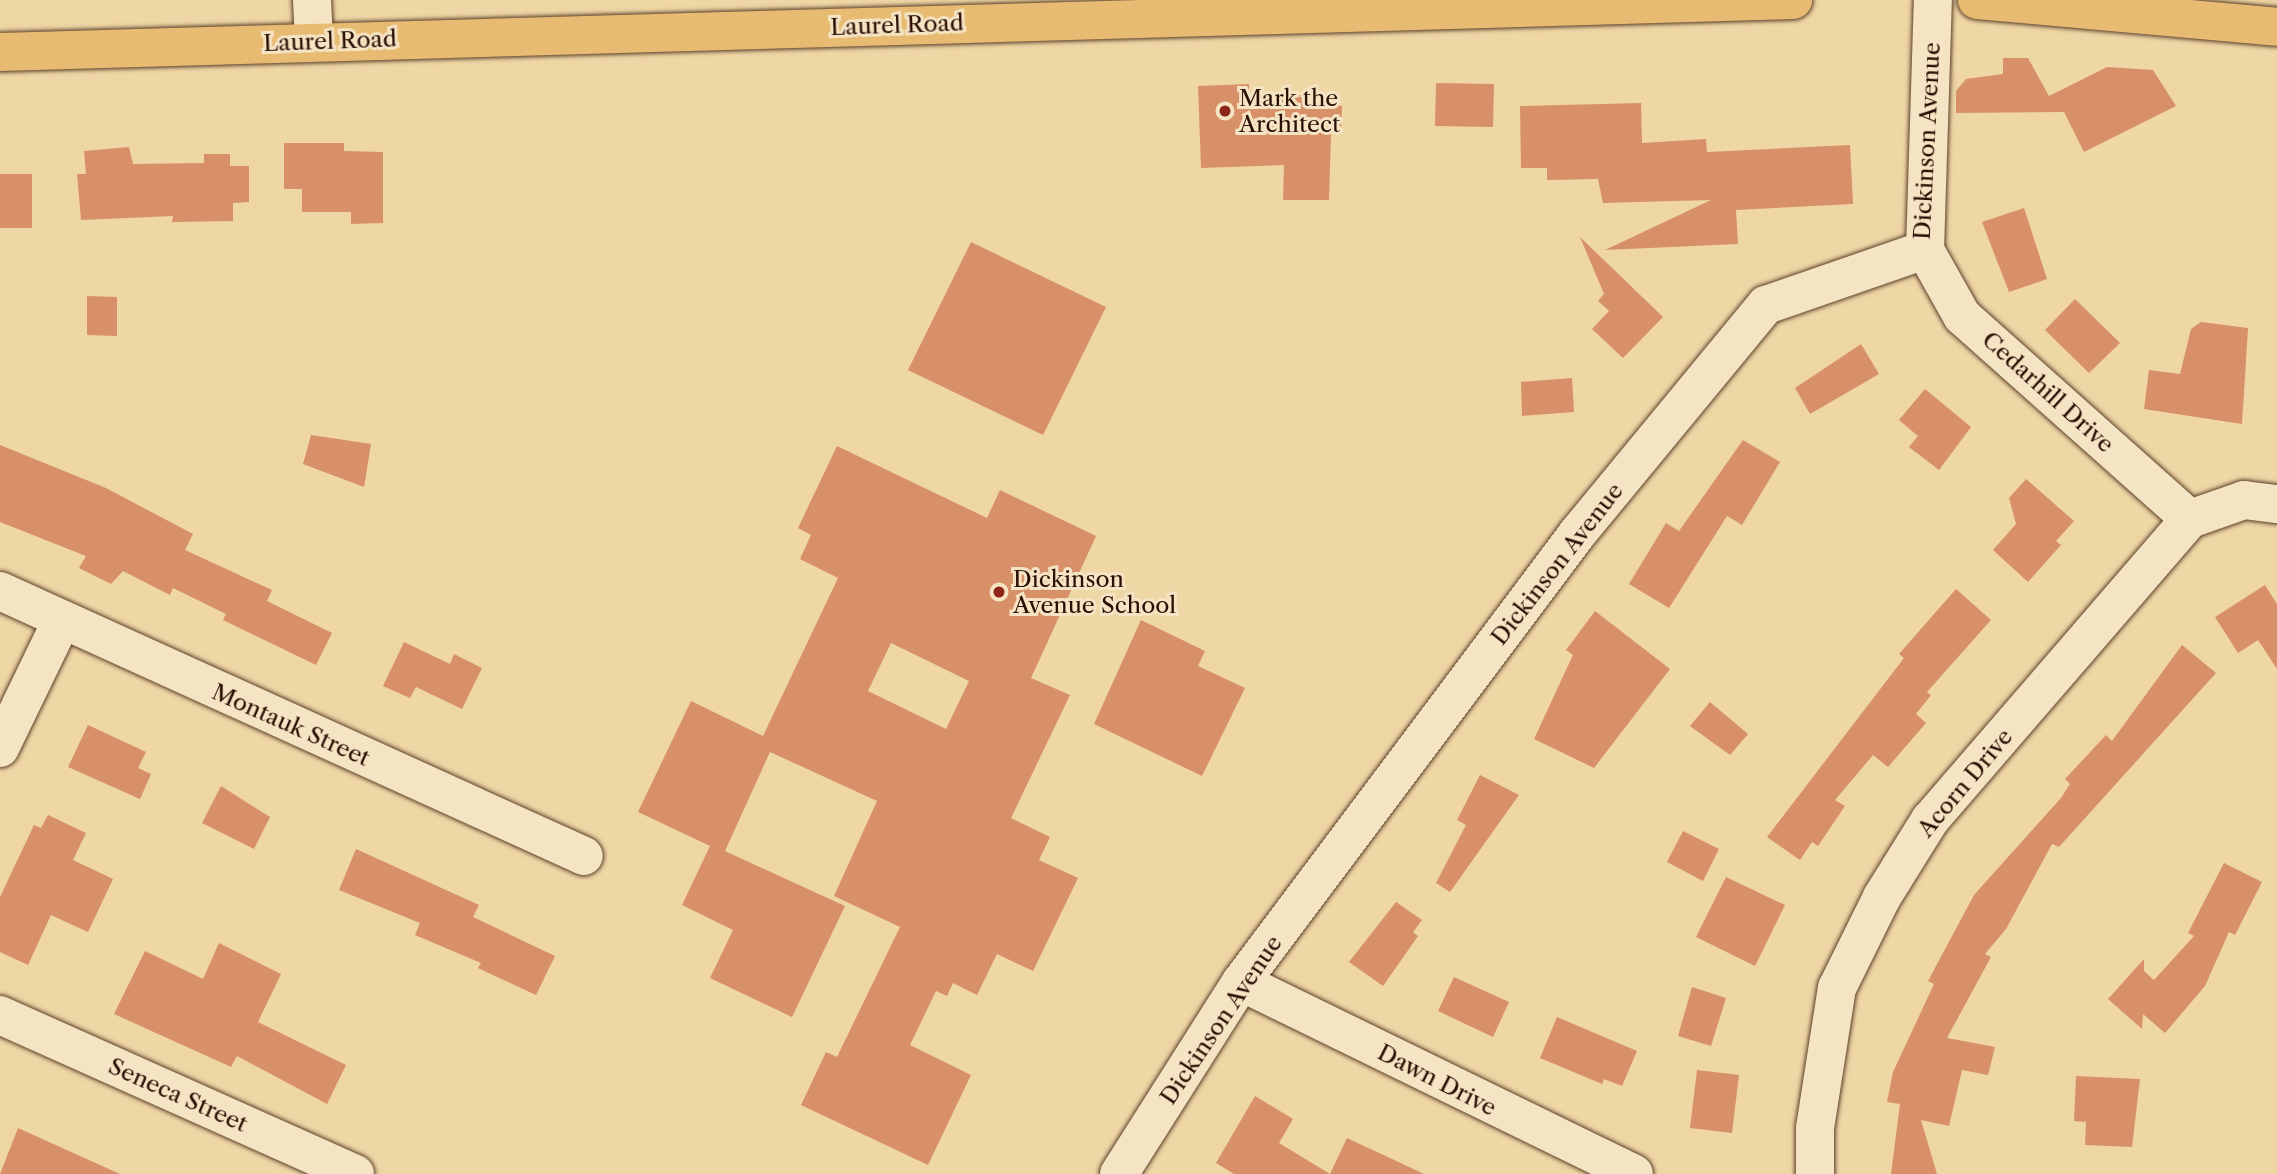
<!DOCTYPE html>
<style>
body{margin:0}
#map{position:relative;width:2277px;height:1174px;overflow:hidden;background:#efd6a5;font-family:"Libre Caslon Text",serif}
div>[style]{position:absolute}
.building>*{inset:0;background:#d79068}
.roads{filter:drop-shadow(0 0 2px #5d412c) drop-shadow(0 0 2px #5d412c)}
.minor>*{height:38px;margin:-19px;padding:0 19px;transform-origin:19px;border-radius:19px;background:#f5e4c4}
.major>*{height:38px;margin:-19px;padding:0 19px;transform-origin:19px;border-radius:19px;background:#e8bb72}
.dots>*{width:19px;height:19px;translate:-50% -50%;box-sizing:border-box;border:4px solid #f5e4c4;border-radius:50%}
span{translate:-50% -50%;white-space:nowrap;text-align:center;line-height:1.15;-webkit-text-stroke:6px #f5e4c4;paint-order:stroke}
.street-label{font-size:23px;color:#2c0f04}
.poi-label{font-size:23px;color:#2c0f04}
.left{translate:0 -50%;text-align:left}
</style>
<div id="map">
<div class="building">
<div style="clip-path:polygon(2003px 58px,2028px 58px,2049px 96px,2107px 67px,2153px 70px,2176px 106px,2084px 152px,2064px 112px,1956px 113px,1956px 91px,1966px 79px,2003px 74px)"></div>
<div style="clip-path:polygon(1436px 83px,1494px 84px,1493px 127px,1435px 126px)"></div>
<div style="clip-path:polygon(1249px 84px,1249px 94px,1330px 96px,1330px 105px,1342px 106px,1341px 133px,1331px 133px,1329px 200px,1283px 200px,1284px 165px,1201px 168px,1198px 86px)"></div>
<div style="clip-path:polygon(1641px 103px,1642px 143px,1706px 139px,1707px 152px,1850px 145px,1853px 204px,1736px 210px,1738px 244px,1605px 250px,1711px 200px,1603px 203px,1598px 179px,1547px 180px,1547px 168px,1521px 168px,1520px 106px)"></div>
<div style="clip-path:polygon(284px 143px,344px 143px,344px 151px,383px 152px,383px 223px,351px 224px,351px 212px,302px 212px,302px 189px,284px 189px)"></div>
<div style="clip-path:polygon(129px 147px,133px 164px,204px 163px,204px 154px,230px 154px,230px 166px,249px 166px,249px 202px,233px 203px,233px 221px,172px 222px,173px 216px,81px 220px,77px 174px,86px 174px,84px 151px)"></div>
<div style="clip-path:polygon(0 174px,32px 174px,32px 228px,0 228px)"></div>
<div style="clip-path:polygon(2024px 208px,2047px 279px,2009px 292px,1982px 222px)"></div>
<div style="clip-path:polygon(1580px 237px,1663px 317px,1623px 358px,1592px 329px,1609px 311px,1598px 301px,1604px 294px)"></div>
<div style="clip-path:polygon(971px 242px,1106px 307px,1043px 435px,908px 370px)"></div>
<div style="clip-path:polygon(87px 296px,117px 297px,117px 336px,87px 335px)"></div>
<div style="clip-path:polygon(2075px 299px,2120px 343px,2089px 373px,2045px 330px)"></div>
<div style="clip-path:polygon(2201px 322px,2248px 328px,2242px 424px,2144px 409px,2149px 370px,2180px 374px,2191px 329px)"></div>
<div style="clip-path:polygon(1861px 344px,1879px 374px,1810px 414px,1795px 388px)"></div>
<div style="clip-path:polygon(1572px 378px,1574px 412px,1522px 416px,1521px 382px)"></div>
<div style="clip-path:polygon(1925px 389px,1971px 427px,1939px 470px,1909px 447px,1918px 436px,1899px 420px)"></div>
<div style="clip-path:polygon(311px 435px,371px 444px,364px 487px,303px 464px)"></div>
<div style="clip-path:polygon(1743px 440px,1780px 462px,1742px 525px,1727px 516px,1669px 608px,1629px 584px,1666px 523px,1679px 531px)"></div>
<div style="clip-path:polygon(0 445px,106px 488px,193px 534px,185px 550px,272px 590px,267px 601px,332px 633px,316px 665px,223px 620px,226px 614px,173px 588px,170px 595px,123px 571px,111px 584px,79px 568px,86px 556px,0 522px)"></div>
<div style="clip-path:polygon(evenodd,837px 446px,987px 518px,1000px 490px,1096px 536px,1031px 678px,1070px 695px,1011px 818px,1050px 837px,1039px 860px,1078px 878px,1033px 971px,997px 954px,977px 995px,953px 983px,947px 996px,936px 991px,910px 1045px,971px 1075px,928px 1165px,801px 1105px,826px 1052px,837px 1057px,900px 927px,834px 896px,877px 801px,770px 752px,725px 851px,845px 906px,792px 1017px,710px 978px,733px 930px,682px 905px,710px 846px,638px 812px,691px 701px,763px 736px,838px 578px,800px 559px,811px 535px,798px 528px,837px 446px,891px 643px,969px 681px,946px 729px,868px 691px,891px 643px)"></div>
<div style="clip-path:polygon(2026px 479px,2074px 521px,2056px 541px,2061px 545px,2028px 582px,1993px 550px,2016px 524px,2009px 498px)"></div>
<div style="clip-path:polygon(2265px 585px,2277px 604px,2277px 669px,2258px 640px,2238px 653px,2215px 617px)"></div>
<div style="clip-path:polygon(1956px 589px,1991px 620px,1927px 692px,1931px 695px,1916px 714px,1926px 723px,1888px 767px,1873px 755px,1835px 800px,1845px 806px,1818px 846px,1812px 842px,1800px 860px,1767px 837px,1904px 658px,1899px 654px)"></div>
<div style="clip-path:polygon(1595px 611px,1670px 669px,1594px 768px,1534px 739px,1573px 655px,1566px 650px)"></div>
<div style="clip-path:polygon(1141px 620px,1205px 651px,1198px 666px,1245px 688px,1202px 776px,1094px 724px)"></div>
<div style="clip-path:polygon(404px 642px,450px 664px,454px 654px,482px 668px,462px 709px,416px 687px,410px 698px,383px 686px)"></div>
<div style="clip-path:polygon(2182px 645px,2216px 673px,2059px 847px,2052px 844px,2006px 929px,1985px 954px,1991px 957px,1947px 1038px,1995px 1047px,1988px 1075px,1962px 1070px,1949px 1126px,1921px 1120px,1937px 1174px,1891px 1174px,1900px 1104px,1887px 1102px,1893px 1072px,1934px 984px,1928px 981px,1974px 895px,2061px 798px,2070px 784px,2065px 779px,2106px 735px,2112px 741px)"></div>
<div style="clip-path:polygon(1710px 702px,1748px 734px,1730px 755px,1690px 726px)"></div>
<div style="clip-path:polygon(88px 725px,146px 752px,138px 768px,151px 774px,140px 799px,68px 767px)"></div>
<div style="clip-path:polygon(1480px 775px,1519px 795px,1450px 892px,1436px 883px,1466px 825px,1457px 820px)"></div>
<div style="clip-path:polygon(221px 786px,270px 817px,254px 849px,202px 823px)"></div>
<div style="clip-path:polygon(48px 815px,86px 833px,73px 860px,113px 879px,88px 932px,51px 915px,28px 965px,0 952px,0 897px,34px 825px,41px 828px)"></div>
<div style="clip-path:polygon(1683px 831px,1719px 849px,1703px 881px,1667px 862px)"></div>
<div style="clip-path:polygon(356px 849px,479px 905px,473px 917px,555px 956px,536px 995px,478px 968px,481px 963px,415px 935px,420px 923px,339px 890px)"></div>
<div style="clip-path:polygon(2224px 863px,2262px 882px,2235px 935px,2229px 932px,2205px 986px,2165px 1033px,2143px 1014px,2142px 1029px,2108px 999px,2144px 959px,2144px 971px,2154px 980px,2194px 936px,2188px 933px)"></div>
<div style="clip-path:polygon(1726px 877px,1785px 905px,1755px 966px,1696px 937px)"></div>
<div style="clip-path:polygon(1396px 902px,1422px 920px,1413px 932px,1418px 936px,1383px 986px,1349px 962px)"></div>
<div style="clip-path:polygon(219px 943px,281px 974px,258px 1022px,346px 1065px,327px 1104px,237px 1056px,231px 1067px,114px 1014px,145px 951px,203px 979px)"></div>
<div style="clip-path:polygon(1454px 977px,1509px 1002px,1493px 1037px,1438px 1011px)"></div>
<div style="clip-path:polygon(1692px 987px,1726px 998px,1711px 1046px,1678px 1036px)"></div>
<div style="clip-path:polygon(1557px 1017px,1637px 1051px,1622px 1086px,1604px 1079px,1602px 1084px,1540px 1058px)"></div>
<div style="clip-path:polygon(1697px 1070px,1739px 1075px,1732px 1133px,1690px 1128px)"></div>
<div style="clip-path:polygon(2076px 1076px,2140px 1079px,2132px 1147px,2085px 1145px,2086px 1122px,2074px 1121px)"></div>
<div style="clip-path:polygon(1255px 1096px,1293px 1119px,1279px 1143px,1330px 1174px,1347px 1138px,1424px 1174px,1234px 1174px,1216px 1163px)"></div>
<div style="clip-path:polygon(18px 1128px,120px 1174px,0 1174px)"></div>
</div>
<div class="roads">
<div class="minor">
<div style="left:312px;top:0;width:41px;rotate:87.2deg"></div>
<div style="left:1925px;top:250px;width:76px;rotate:60.7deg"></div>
<div style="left:1962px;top:316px;width:305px;rotate:41.7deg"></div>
<div style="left:2190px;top:519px;width:57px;rotate:-19.4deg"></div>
<div style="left:2244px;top:500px;width:33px;rotate:7deg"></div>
<div style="left:0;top:591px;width:641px;rotate:24.41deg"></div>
<div style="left:0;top:748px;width:140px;rotate:-64.2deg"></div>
<div style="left:1241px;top:982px;width:437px;rotate:26deg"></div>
<div style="left:0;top:1015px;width:389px;rotate:24.1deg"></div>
<div style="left:1119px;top:1174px;width:227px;rotate:-57.6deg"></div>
<div style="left:1241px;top:982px;width:560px;rotate:-53.13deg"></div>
<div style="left:1577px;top:534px;width:297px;rotate:-50.5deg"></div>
<div style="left:1766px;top:305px;width:168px;rotate:-19.1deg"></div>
<div style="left:1925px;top:250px;width:250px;rotate:-88.2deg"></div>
<div style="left:1815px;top:1174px;width:46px;rotate:-90deg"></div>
<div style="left:1815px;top:1128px;width:142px;rotate:-81.1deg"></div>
<div style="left:1837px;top:988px;width:102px;rotate:-63.7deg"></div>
<div style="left:1882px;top:897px;width:91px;rotate:-58.1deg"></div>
<div style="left:1930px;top:820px;width:398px;rotate:-49.2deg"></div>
</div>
<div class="major">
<div style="left:1977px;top:0;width:301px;rotate:5.1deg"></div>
<div style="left:0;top:52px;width:1794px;rotate:-1.66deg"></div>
</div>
</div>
<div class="dots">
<div style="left:1225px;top:111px;background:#8f2418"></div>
<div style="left:999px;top:592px;background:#8f2418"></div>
</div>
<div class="street-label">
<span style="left:897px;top:25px;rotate:-2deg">Laurel Road</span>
<span style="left:330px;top:41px;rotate:-2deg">Laurel Road</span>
<span style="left:1927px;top:141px;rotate:-87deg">Dickinson Avenue</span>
<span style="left:2048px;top:392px;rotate:42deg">Cedarhill Drive</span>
<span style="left:1557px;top:564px;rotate:-52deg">Dickinson Avenue</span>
<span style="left:291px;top:725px;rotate:24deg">Montauk Street</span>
<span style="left:1965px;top:783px;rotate:-50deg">Acorn Drive</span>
<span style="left:1221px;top:1020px;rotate:-56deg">Dickinson Avenue</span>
<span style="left:1437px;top:1080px;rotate:27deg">Dawn Drive</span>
<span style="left:178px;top:1095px;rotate:24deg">Seneca Street</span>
</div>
<div class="poi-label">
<span class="left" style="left:1239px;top:111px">Mark the<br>Architect</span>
<span class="left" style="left:1013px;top:592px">Dickinson<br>Avenue School</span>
</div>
</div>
